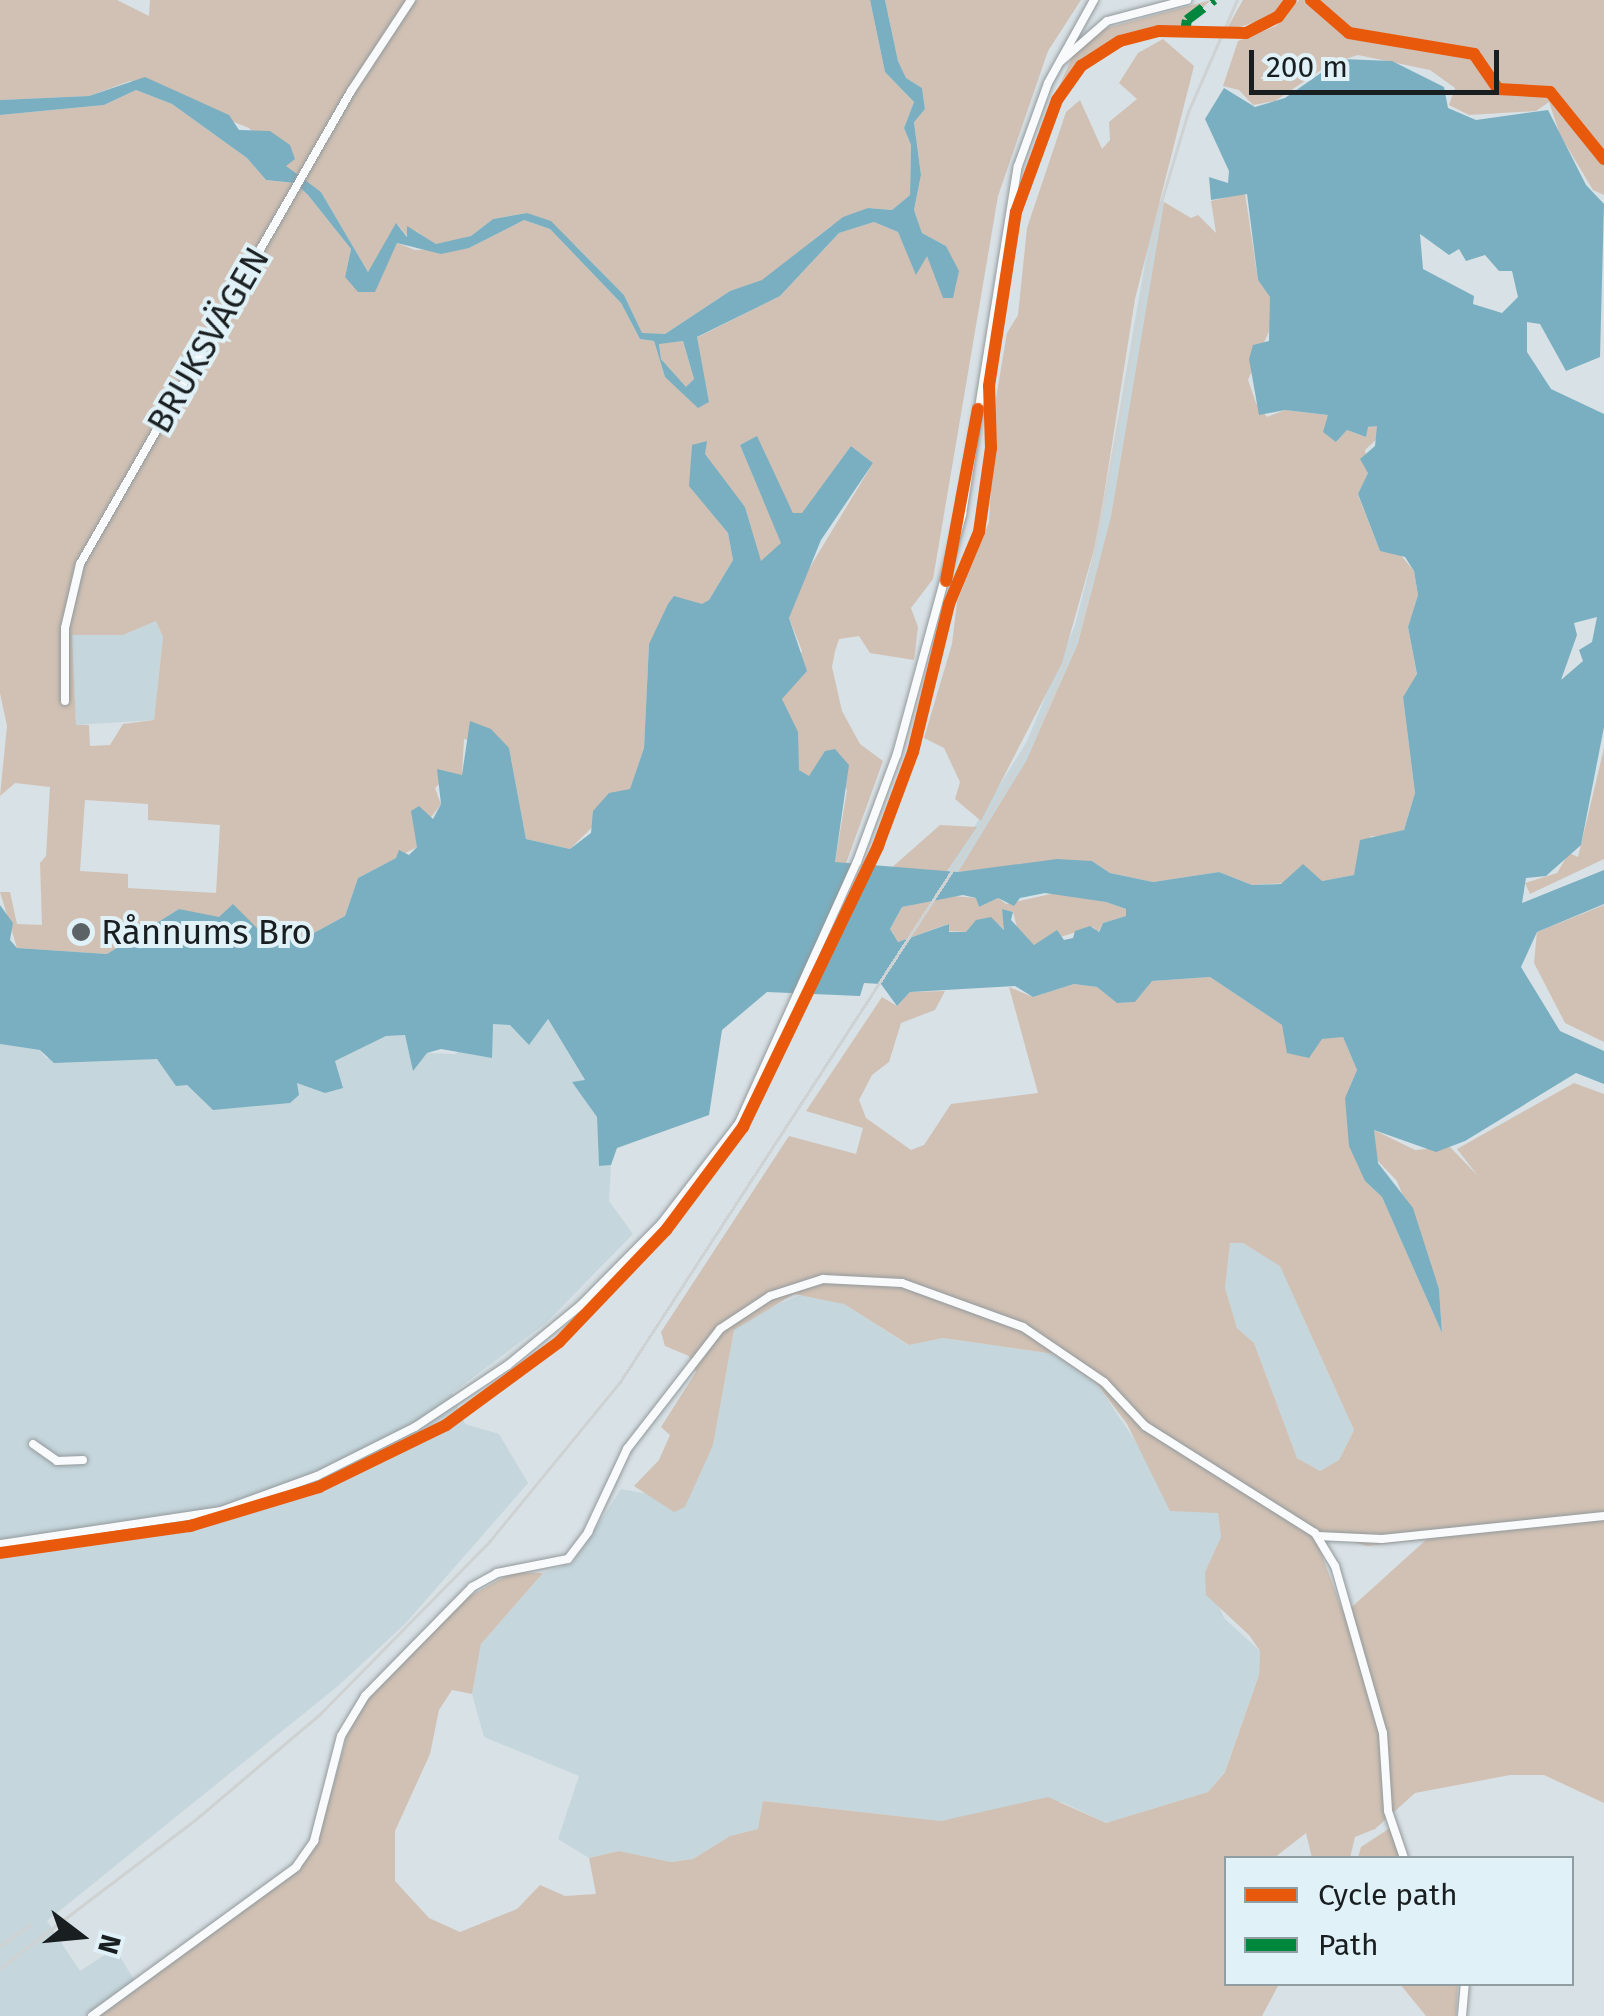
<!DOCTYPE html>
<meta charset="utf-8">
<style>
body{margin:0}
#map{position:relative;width:1604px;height:2016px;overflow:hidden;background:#d8e1e5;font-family:"Fira Sans",sans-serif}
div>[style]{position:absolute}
.built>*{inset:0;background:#c5d6dc}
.green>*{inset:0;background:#d1c1b4}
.water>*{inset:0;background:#7aafc1}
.pier>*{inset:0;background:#d8e1e5}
.roads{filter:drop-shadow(0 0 2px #92999c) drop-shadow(0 0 2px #92999c)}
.minor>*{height:8px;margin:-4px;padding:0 4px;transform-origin:4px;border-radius:4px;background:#f9fafb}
.rail>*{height:2.5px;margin:-1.25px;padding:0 1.25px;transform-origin:1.25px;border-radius:1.25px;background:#cfd2d2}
.quiet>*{height:10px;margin-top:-5px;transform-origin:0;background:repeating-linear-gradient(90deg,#00873e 0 20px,transparent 0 30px)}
.cycleway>*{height:12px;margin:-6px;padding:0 6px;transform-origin:6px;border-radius:6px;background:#e8590c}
.dots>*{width:28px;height:28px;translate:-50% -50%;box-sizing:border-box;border:5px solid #e0f1f7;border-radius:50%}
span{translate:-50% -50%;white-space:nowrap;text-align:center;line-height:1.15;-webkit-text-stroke:8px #e0f1f7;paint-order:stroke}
.street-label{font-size:35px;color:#191f21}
.poi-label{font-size:35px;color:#191f21}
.left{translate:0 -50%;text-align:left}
.legend{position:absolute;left:1224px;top:1856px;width:350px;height:130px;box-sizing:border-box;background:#e0f1f7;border:2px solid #909da1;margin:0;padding:12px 18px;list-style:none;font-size:30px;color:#191f21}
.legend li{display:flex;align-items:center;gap:20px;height:50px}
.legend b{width:50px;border:2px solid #909da1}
.north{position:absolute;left:30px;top:1886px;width:100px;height:100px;-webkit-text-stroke:8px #e0f1f7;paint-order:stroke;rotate:106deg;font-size:28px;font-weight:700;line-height:40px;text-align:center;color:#191f21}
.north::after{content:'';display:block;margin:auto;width:35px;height:45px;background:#191f21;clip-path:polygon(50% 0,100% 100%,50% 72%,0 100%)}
.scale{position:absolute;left:1249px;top:50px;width:250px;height:45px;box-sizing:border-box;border:5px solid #191f21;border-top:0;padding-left:12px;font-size:30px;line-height:35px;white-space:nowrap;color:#191f21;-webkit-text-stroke:8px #e0f1f7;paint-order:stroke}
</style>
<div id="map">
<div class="built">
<div style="clip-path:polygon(1156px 200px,1164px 202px,1111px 516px,1078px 643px,1026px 761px,958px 872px,947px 871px,1027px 741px,1075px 625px,1097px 539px)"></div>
<div style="clip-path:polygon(156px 621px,163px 637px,154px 720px,76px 725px,71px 635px,123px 635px)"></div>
<div style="clip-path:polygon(547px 1018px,585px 1081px,573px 1082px,597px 1117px,599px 1166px,611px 1165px,609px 1201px,633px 1234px,546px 1323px,452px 1393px,465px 1424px,499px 1434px,528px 1483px,405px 1624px,338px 1686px,47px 1921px,80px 1971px,115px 1948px,134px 1980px,96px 2016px,0 2016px,0 1044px,40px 1050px,46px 1058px,157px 1059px,213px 1109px,256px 1105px,297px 1083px,342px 1087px,335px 1061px,386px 1036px,405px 1035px,413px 1070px,427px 1053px,455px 1054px,489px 1035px,493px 1024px)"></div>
<div style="clip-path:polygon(1230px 1243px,1243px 1243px,1280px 1265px,1354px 1430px,1339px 1460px,1320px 1471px,1297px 1458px,1254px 1343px,1237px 1328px,1225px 1288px)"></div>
<div style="clip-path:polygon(809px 1292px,844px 1304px,908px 1345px,943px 1338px,1054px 1354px,1097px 1384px,1140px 1448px,1202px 1510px,1218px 1512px,1221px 1537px,1205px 1572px,1224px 1618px,1260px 1651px,1259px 1675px,1225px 1771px,1208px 1792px,1106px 1823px,1062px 1802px,941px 1821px,764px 1801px,758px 1829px,730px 1836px,693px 1859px,671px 1862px,619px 1851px,589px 1858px,558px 1839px,579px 1776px,484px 1737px,472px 1694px,481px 1644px,543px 1573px,574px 1562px,621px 1489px,648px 1494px,691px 1486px,713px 1445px,734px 1330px,755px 1313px)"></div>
</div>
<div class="green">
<div style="clip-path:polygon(0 0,117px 0,149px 16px,150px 0,870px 0,885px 72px,914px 102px,904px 128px,911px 145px,910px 195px,892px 210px,868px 208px,831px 226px,762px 281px,730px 291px,665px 334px,642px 334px,624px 295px,576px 246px,527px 213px,493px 219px,471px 236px,436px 245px,416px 231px,408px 237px,397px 224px,368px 272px,321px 192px,294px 176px,249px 128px,130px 81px,89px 96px,0 100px)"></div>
<div style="clip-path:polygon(evenodd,885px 0,1081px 0,1048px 51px,998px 196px,933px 579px,911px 608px,918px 627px,914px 660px,870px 653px,859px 636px,839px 639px,835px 651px,832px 667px,842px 711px,860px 744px,883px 761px,845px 866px,835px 862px,847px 790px,825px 752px,809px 777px,799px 770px,782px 699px,802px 651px,789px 618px,801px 582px,873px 463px,851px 446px,802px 514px,793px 513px,756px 437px,740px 445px,782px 544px,760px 562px,745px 507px,692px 445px,690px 486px,728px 533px,733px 560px,709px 600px,649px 644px,644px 748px,630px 790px,570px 849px,526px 839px,509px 748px,464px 739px,462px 776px,449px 775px,435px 788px,441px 804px,417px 836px,417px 847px,358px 878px,345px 916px,301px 940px,179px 909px,107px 954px,17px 948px,0 892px,10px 892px,17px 924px,42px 925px,40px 863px,46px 856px,50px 787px,15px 783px,0 796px,7px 726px,0 693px,0 115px,104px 105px,136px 90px,172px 104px,247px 158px,266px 180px,295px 183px,308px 195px,351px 249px,345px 277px,375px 280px,397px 243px,415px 250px,469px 248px,524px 220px,550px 229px,621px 303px,640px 339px,654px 341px,665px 377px,709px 402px,696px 338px,780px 296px,839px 233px,874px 222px,898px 232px,917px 273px,927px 254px,946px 246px,922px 233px,914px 210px,921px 175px,914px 121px,925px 109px,922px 88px,906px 78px,898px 61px,885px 0,156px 621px,163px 637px,154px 720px,123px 724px,110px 745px,90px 746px,89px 725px,76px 725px,72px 635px,123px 635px,156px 621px,885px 0,85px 800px,148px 804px,148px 820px,220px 825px,216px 893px,128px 888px,128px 874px,80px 871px,85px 800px)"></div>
<div style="clip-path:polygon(1211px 0,1181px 28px,1117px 37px,1078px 64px,1039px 131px,1074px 53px,1099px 30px)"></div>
<div style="clip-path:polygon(1243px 0,1284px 0,1273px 16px,1225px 32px)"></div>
<div style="clip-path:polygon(1299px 0,1604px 0,1604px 195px,1593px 190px,1560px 135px,1549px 102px,1536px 111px,1469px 115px,1449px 105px,1455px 88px,1430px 70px,1358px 55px,1330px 64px,1275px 101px,1253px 105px,1239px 90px,1223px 86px,1238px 41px,1276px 26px)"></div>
<div style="clip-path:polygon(1163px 39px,1194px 66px,1135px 299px,1097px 539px,1062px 663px,981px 821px,955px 799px,960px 782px,944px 748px,924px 738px,952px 644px,957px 602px,989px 522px,996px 398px,1007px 333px,1018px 315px,1027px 228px,1066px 112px,1080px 100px,1102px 149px,1110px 140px,1109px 122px,1137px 99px,1119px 83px,1138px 53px)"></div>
<div style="clip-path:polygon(1245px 193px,1258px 280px,1270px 296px,1273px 322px,1248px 380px,1256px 403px,1267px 417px,1285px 410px,1328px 415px,1336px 442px,1347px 430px,1366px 437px,1367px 428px,1377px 425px,1379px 437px,1365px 450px,1368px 473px,1358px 495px,1380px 551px,1400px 554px,1414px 571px,1418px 595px,1408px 627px,1417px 675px,1403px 697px,1415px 793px,1404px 830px,1390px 838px,1371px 836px,1354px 875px,1322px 881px,1252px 885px,1219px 872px,1153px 882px,1110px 873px,1092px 861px,958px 872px,1026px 761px,1078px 643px,1111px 516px,1164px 202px,1191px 218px,1198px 215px,1216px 233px,1211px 201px)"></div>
<div style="clip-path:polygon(683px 341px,694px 379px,686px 388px,661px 359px,659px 343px)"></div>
<div style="clip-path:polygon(1604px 748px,1604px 859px,1530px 894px,1525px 883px,1557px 873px,1569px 853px,1578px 857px)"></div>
<div style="clip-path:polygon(940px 825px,977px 827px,947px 871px,889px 870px)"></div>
<div style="clip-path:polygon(1055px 893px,1106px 902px,1126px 909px,1126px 916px,1103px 923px,1098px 932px,1093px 927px,1034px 945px,1018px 931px,1013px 912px,1002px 909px,1005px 930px,994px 921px,966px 932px,949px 931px,948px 924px,898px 942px,890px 929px,902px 907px,953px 896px,977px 898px,979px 907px,998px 898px,1006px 904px)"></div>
<div style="clip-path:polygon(1604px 905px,1604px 1042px,1565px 1023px,1534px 963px,1537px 932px)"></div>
<div style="clip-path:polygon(evenodd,1210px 977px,1282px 1025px,1286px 1039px,1343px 1037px,1357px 1070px,1345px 1099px,1365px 1181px,1382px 1197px,1442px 1333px,1439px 1289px,1397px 1181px,1375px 1158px,1374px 1130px,1415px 1150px,1450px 1147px,1478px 1176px,1457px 1149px,1574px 1083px,1604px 1094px,1604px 1803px,1544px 1775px,1510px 1775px,1415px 1793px,1375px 1829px,1355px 1837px,1350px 1858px,1312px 1858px,1306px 1833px,1274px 1858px,1226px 1858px,1226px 1984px,1279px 1984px,1262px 2016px,100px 2016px,301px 1867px,324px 1818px,351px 1721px,368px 1696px,466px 1598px,513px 1572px,543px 1573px,481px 1644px,472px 1694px,452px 1690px,439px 1710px,430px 1754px,395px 1831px,395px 1881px,429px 1918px,460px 1932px,517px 1909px,540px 1885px,565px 1896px,596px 1894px,589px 1858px,619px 1851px,671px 1862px,693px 1859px,730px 1836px,758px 1829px,763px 1801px,941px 1821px,1048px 1797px,1106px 1823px,1208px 1792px,1225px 1772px,1259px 1675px,1260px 1651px,1249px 1635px,1206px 1595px,1205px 1572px,1221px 1537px,1218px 1513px,1170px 1511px,1127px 1424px,1097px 1384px,1054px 1354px,943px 1338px,909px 1345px,844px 1304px,794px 1294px,734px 1330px,713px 1445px,685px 1507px,674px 1512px,634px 1486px,659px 1460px,670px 1435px,661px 1427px,696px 1372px,689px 1356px,665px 1346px,661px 1332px,785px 1142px,789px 1136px,856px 1154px,863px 1128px,806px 1111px,882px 997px,897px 1006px,910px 992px,945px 991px,935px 1010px,901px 1023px,889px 1062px,872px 1075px,859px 1100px,866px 1118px,911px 1150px,924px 1145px,951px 1104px,1038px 1093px,1009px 987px,1033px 997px,1074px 984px,1097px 987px,1118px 1003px,1135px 1002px,1151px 981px,1210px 977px,1230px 1243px,1243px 1243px,1280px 1266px,1354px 1430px,1339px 1460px,1320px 1471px,1297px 1458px,1254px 1343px,1237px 1328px,1225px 1288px,1230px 1243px,1210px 977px,1337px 1537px,1367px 1546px,1427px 1539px,1344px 1614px,1317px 1542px,1337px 1537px)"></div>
<div style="clip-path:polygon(1390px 1828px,1401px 1858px,1358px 1858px,1361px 1847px)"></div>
<div style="clip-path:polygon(1400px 1984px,1458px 1984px,1456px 2016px,1426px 2016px)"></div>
</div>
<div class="water">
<div style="clip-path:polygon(evenodd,870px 0,885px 0,898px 61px,906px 78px,922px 88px,925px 109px,914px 122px,921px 175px,914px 210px,922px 233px,946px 246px,959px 271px,953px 298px,943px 298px,927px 256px,916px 275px,898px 232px,874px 222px,839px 233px,780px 296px,697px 337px,709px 402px,698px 408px,665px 377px,654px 341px,640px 339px,621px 303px,550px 229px,524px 220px,469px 248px,441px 254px,397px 243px,375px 292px,358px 292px,345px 277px,351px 249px,308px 195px,295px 183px,266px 180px,247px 158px,172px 104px,136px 90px,104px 105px,0 115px,0 100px,89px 96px,145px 77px,229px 115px,239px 130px,270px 131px,290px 145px,295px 159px,286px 166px,321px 192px,368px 272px,396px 223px,407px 237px,407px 226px,436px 244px,471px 236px,493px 219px,527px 213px,551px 221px,624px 295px,642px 333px,665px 334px,730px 291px,762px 280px,843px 217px,868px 208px,892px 210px,910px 195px,911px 145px,904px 128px,914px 102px,885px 72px,870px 0,683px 341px,694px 379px,686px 387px,661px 359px,659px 344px,683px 341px)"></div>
<div style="clip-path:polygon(evenodd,1341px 59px,1392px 61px,1444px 87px,1448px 108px,1476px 120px,1548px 110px,1586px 185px,1604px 204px,1600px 357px,1566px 371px,1540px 324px,1527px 322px,1527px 352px,1551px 389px,1604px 414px,1604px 727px,1581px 845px,1546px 876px,1526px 878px,1522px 903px,1604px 870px,1604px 904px,1537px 932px,1521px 967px,1560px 1031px,1604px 1051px,1604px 1084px,1576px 1073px,1465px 1141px,1436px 1152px,1374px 1130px,1378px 1163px,1413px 1208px,1439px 1289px,1442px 1333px,1382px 1197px,1365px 1181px,1349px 1146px,1345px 1098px,1357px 1070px,1343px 1037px,1322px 1039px,1309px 1058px,1287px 1053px,1282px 1025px,1210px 977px,1152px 981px,1135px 1002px,1117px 1003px,1097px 987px,1074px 984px,1033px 997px,1015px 986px,910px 992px,897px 1006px,881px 984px,864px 983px,860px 996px,767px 992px,722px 1030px,709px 1115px,617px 1148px,611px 1165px,599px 1166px,597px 1117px,572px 1082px,585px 1080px,548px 1019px,529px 1045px,510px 1025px,493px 1024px,492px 1058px,441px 1049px,427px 1053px,413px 1071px,405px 1035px,386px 1036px,335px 1061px,343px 1088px,325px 1093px,297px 1083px,299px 1095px,290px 1103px,213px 1110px,187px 1085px,176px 1086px,157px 1059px,54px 1063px,40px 1050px,0 1044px,0 905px,13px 923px,10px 940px,17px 948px,107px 954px,179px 909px,219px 917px,233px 904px,264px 935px,301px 940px,345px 916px,358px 878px,396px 858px,399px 850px,409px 855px,417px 847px,411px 811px,419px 806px,433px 819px,441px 804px,437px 769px,462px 775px,470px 721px,491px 729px,509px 748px,526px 839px,570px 849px,591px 833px,593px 811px,609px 793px,630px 789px,644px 748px,649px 644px,668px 604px,674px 596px,702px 604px,709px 600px,733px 560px,728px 533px,689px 486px,692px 445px,707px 441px,705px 454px,745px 507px,761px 561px,781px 543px,740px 445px,757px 436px,793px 513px,802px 513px,851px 446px,873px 463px,821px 540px,789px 618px,807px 671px,782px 699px,798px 732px,799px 770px,809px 776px,825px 751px,835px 749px,849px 765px,835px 862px,958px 872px,1057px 859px,1092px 861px,1110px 873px,1153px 882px,1219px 872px,1252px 885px,1281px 884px,1303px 864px,1322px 881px,1354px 875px,1360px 840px,1404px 830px,1415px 793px,1403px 697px,1417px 674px,1408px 627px,1418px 595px,1414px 571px,1405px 557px,1380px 551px,1358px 494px,1368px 473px,1360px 459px,1375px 446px,1377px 426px,1368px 427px,1366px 437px,1347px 430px,1336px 442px,1323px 432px,1328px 415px,1285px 410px,1259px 415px,1249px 359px,1253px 345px,1269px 341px,1270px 297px,1258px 280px,1247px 194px,1211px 200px,1209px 177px,1228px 183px,1229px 171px,1205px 119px,1224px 88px,1255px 107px,1285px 98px,1341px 59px,1420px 234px,1449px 255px,1459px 249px,1466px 261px,1485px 255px,1499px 271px,1512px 271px,1518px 297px,1502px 313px,1473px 304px,1474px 296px,1423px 269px,1420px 234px,1341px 59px,1597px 617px,1592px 642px,1579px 650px,1583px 661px,1561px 680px,1577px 635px,1574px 623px,1597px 617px,1341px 59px,1045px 893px,1106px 902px,1126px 909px,1126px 916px,1103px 923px,1099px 932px,1090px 926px,1075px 931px,1073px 938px,1064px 940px,1057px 930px,1034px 945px,1011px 920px,1013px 912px,1002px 909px,1004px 930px,991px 917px,976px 920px,966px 932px,949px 932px,949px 924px,898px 942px,890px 929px,902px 907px,963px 895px,976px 898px,979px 907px,998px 898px,1014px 906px,1020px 898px,1045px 893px)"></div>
</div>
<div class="pier">
<div style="clip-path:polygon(852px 862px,867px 866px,809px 999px,792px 998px)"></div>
</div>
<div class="roads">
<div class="minor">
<div style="left:1060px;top:62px;width:62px;rotate:-41.1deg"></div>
<div style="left:1107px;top:21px;width:83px;rotate:-14.7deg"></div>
<div style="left:65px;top:701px;width:73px;rotate:-90deg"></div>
<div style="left:65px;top:628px;width:66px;rotate:-76.8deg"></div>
<div style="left:80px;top:564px;width:545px;rotate:-60.19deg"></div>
<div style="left:351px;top:91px;width:109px;rotate:-56.6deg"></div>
<div style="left:33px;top:1444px;width:29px;rotate:35deg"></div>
<div style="left:57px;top:1461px;width:26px;rotate:-2deg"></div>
<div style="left:1318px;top:1536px;width:64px;rotate:2.7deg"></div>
<div style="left:1382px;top:1539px;width:223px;rotate:-5.9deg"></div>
<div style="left:0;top:1544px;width:223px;rotate:-8.5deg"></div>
<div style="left:221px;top:1511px;width:102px;rotate:-20deg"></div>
<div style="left:317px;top:1476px;width:110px;rotate:-26.6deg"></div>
<div style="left:415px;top:1427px;width:112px;rotate:-33.7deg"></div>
<div style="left:508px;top:1365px;width:94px;rotate:-39.4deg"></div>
<div style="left:581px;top:1305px;width:114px;rotate:-45.4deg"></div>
<div style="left:661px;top:1224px;width:128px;rotate:-52.3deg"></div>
<div style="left:739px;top:1123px;width:286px;rotate:-65.7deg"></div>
<div style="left:857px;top:862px;width:115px;rotate:-69.7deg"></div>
<div style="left:897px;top:754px;width:249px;rotate:-74.8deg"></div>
<div style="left:962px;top:514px;width:352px;rotate:-80.9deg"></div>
<div style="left:1018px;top:166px;width:88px;rotate:-70.1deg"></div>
<div style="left:1048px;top:83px;width:95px;rotate:-61deg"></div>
<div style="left:92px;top:2016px;width:253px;rotate:-36.1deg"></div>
<div style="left:296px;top:1867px;width:32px;rotate:-55deg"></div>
<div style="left:314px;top:1841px;width:108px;rotate:-75.6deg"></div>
<div style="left:341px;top:1736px;width:47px;rotate:-59deg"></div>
<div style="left:365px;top:1696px;width:153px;rotate:-45.5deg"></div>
<div style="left:472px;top:1587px;width:29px;rotate:-29deg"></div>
<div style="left:497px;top:1573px;width:72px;rotate:-11.2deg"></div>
<div style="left:568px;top:1559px;width:34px;rotate:-53deg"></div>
<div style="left:588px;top:1532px;width:92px;rotate:-64.8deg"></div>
<div style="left:627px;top:1449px;width:152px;rotate:-52.2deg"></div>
<div style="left:720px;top:1329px;width:60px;rotate:-33.4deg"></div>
<div style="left:770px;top:1296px;width:56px;rotate:-17.8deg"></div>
<div style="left:823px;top:1279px;width:79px;rotate:2.9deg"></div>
<div style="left:902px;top:1283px;width:129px;rotate:20deg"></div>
<div style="left:1023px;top:1327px;width:98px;rotate:34.2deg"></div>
<div style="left:1104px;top:1382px;width:60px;rotate:47deg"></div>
<div style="left:1145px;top:1426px;width:201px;rotate:32.2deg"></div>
<div style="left:1315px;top:1533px;width:39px;rotate:59deg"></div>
<div style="left:1335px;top:1566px;width:174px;rotate:74deg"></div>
<div style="left:1383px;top:1733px;width:78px;rotate:86.3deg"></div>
<div style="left:1388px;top:1811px;width:50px;rotate:71.2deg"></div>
<div style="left:1462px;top:2016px;width:32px;rotate:-85deg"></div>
</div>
</div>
<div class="rail">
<div style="left:0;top:1946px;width:37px;rotate:-35deg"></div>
<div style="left:0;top:1968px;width:245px;rotate:-37.2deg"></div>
<div style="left:195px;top:1820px;width:164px;rotate:-40.3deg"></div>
<div style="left:320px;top:1714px;width:241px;rotate:-45.5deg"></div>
<div style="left:489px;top:1542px;width:207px;rotate:-50.7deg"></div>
<div style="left:620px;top:1382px;width:694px;rotate:-57deg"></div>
<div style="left:998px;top:800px;width:101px;rotate:-61.7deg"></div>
<div style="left:1046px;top:711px;width:100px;rotate:-68.8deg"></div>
<div style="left:1082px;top:618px;width:409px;rotate:-79.4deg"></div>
<div style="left:1157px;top:216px;width:109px;rotate:-73.4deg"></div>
<div style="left:1188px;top:112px;width:122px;rotate:-66.4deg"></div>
</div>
<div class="quiet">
<div style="left:1185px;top:32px;width:12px;rotate:-81deg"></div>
<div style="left:1187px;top:20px;width:34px;rotate:-37deg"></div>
</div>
<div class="cycleway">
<div style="left:1311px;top:0;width:50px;rotate:41deg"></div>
<div style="left:1349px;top:33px;width:127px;rotate:9.5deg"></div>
<div style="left:1474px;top:54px;width:42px;rotate:55.6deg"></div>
<div style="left:1498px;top:89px;width:52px;rotate:3.3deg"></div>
<div style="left:1550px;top:92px;width:86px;rotate:51.1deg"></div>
<div style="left:946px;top:581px;width:175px;rotate:-79.5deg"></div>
<div style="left:0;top:1553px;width:192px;rotate:-8.1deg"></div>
<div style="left:190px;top:1526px;width:135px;rotate:-16.8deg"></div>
<div style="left:319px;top:1487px;width:141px;rotate:-26deg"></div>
<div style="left:446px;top:1425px;width:140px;rotate:-36.3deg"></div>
<div style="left:559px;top:1342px;width:155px;rotate:-46.3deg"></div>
<div style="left:666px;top:1230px;width:129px;rotate:-53.2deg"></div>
<div style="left:743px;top:1127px;width:312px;rotate:-64.3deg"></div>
<div style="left:878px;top:846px;width:100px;rotate:-69.6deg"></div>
<div style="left:913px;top:752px;width:152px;rotate:-76.3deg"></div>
<div style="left:949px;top:604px;width:78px;rotate:-67.4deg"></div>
<div style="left:979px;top:532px;width:85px;rotate:-81.9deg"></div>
<div style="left:991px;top:448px;width:62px;rotate:-91.8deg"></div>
<div style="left:989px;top:386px;width:176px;rotate:-81.2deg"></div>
<div style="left:1016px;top:212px;width:119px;rotate:-69.9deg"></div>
<div style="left:1057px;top:100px;width:42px;rotate:-54.8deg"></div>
<div style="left:1081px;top:66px;width:46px;rotate:-32.7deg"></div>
<div style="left:1120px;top:41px;width:40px;rotate:-14.4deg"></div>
<div style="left:1159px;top:31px;width:87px;rotate:1.3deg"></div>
<div style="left:1246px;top:33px;width:36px;rotate:-27deg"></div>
<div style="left:1278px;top:17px;width:21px;rotate:-53deg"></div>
</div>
<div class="dots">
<div style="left:81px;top:932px;background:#5c6366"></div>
</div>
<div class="street-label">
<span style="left:208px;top:340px;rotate:-60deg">BRUKSVÄGEN</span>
</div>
<div class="poi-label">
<span class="left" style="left:101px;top:932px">Rånnums Bro</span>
</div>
<ul class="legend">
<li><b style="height:12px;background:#e8590c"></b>Cycle path</li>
<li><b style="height:12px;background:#00873e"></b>Path</li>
</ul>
<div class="north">N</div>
<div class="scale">200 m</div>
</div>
